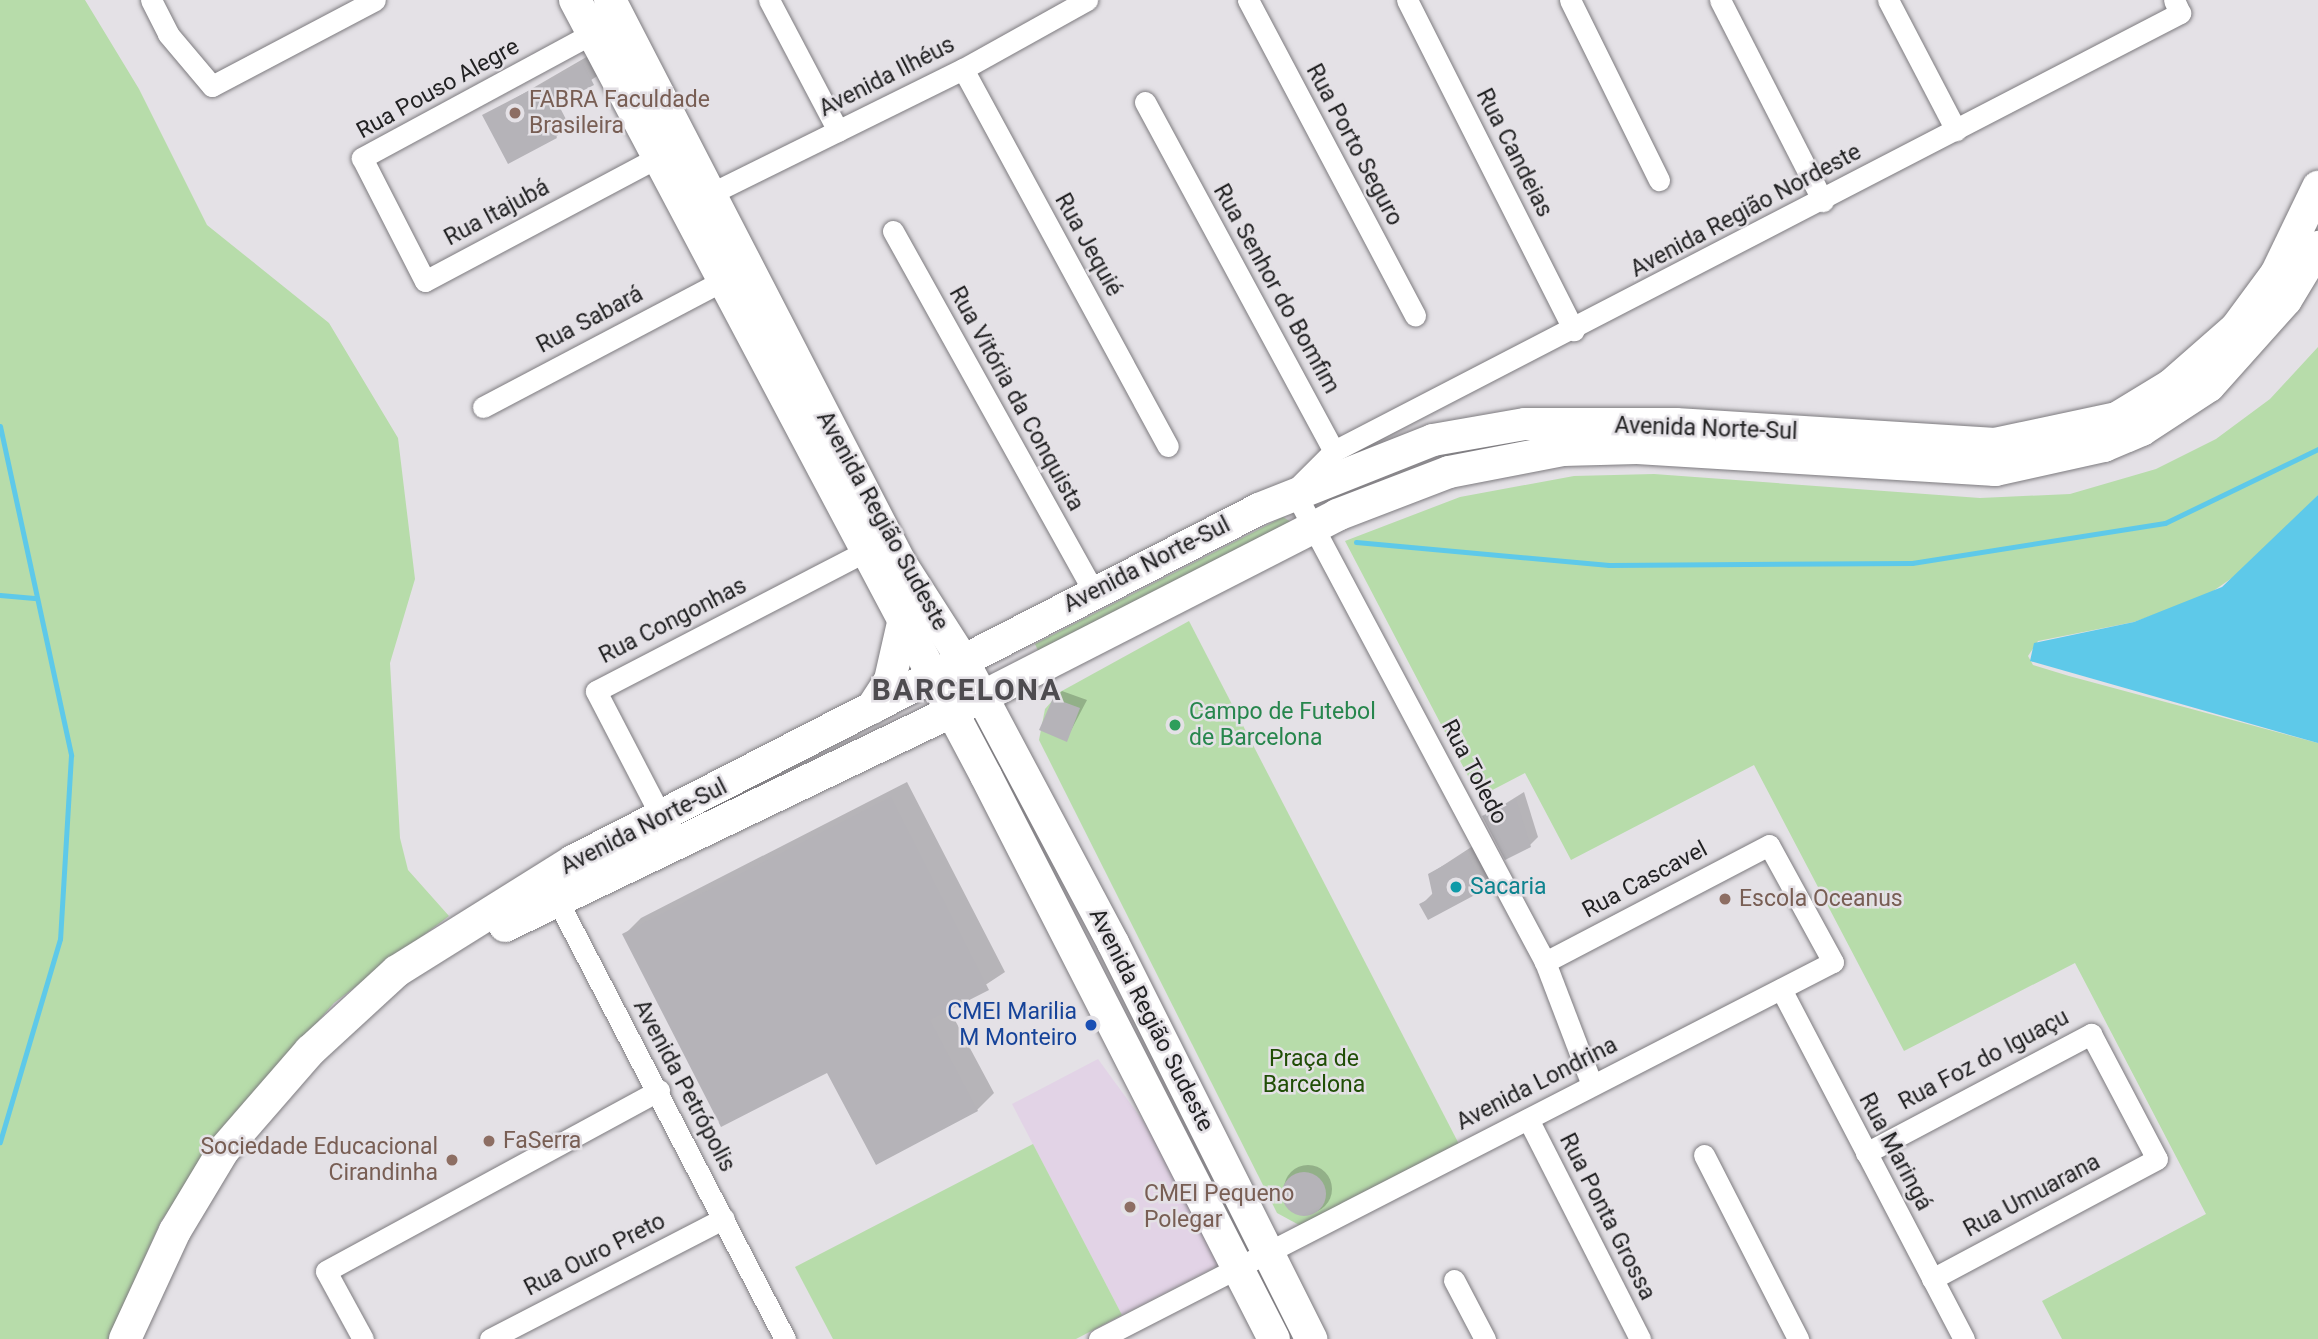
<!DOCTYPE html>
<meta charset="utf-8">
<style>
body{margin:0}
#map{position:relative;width:2318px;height:1339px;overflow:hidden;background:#e4e1e6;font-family:Roboto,sans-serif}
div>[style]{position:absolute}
.education>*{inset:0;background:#e2d3e6}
.green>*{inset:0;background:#b7dcaa}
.water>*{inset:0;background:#5ec9e9}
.shadow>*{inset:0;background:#0003}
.round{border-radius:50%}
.stream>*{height:5px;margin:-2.5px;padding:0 2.5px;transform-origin:2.5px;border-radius:2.5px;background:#5ec9e9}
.building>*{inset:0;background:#b5b3b8}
.roads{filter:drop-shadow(0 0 2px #7d7b7f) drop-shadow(0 0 2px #7d7b7f)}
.street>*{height:21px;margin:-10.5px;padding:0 10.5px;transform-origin:10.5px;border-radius:10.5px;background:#fff}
.secondary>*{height:32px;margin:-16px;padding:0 16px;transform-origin:16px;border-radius:16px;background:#fff}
.dots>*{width:19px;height:19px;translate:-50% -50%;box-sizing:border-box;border:4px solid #e4e1e6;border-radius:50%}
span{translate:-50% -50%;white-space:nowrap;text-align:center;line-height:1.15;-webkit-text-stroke:5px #e4e1e6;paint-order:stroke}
.street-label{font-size:23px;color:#222223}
.education-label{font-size:23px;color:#785e54}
.left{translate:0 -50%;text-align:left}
.right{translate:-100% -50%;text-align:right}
.leisure-label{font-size:23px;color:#27864d}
.culture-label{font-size:23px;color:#0d838f}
.transit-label{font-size:23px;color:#164399}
.park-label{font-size:23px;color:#204e06}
.district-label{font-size:30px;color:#4e4c50;font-weight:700;letter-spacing:2px}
</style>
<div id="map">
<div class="education">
<div style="clip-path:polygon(1098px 1059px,1165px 1151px,1223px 1263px,1122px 1315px,1012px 1104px)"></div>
</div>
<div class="green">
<div style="clip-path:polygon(0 0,85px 0,139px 89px,207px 225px,329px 323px,398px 438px,415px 579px,390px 663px,400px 838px,408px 870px,449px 916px,334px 1003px,241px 1110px,161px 1221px,108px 1339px,0 1339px)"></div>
<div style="clip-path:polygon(2318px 347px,2318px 495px,2252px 564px,2206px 596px,2134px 622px,2038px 641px,2028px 656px,2033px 665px,2069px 676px,2318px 743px,2318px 1339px,2062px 1339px,2042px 1301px,2206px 1214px,2075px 963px,1904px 1051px,1754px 765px,1571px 860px,1525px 773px,1479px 797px,1345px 541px,1460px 497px,1574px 476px,1654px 474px,1980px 498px,2070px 494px,2156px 469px,2216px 439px,2270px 399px)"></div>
<div style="clip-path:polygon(1283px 517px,1291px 522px,1040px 655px,1035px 644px)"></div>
<div style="clip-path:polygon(1189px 621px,1461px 1148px,1301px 1226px,1277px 1213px,1039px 740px,1045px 709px,1060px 692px)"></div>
<div style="clip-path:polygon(1033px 1144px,1122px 1315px,1076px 1339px,833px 1339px,795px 1267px)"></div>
</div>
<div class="water">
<div style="clip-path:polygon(2318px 495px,2318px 743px,2030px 661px,2034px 643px,2134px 622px,2222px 587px)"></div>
</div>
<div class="shadow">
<div style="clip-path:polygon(595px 52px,605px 71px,557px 102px,569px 125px,556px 137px,485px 116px)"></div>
<div style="clip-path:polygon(1062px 691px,1087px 700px,1066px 740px,1054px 699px)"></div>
<div style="clip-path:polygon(907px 782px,1005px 972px,949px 1009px,994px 1093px,977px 1110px,876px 1163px,828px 1070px,624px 935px,641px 918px)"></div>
<div style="clip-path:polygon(1524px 792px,1538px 837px,1530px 845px,1484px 817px)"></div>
<div style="clip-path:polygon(1479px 842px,1497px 875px,1485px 887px,1421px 905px,1434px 892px,1430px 874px)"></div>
<div class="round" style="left:1284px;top:1165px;width:48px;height:48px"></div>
</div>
<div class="stream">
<div style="left:0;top:426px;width:337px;rotate:77.8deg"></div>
<div style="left:71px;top:755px;width:184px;rotate:93.4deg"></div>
<div style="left:60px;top:939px;width:212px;rotate:106.5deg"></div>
<div style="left:1356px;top:542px;width:254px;rotate:5.2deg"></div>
<div style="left:1609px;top:565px;width:303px;rotate:-0.4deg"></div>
<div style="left:1912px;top:563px;width:256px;rotate:-9deg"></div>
<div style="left:2165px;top:523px;width:170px;rotate:-25.8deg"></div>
<div style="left:0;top:595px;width:37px;rotate:5deg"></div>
</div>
<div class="building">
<div style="clip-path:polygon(583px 63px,594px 85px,543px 111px,557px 138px,508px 164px,482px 115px)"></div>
<div style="clip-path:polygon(1053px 698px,1080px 708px,1067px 742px,1039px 730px)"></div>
<div style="clip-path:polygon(891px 797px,989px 990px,930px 1020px,978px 1111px,876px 1165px,827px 1073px,721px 1127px,622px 934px)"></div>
<div style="clip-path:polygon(1516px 799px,1531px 847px,1505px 860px,1482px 816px)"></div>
<div style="clip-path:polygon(1466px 853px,1486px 889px,1428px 920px,1419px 904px,1433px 897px,1428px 874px)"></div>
<div class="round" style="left:1282px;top:1172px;width:44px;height:44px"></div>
</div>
<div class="roads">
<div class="street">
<div style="left:151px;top:0;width:38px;rotate:63deg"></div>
<div style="left:168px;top:34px;width:68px;rotate:49.8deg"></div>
<div style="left:212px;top:86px;width:184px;rotate:-27.8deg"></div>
<div style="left:769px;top:0;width:148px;rotate:62.2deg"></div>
<div style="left:1248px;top:0;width:357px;rotate:62.1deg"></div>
<div style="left:1407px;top:0;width:370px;rotate:63.2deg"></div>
<div style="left:1570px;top:0;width:201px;rotate:63.7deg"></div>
<div style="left:1720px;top:0;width:226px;rotate:62.9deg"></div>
<div style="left:1888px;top:0;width:147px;rotate:62.4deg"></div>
<div style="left:593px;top:33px;width:263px;rotate:151.6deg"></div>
<div style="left:362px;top:158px;width:138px;rotate:62.9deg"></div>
<div style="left:425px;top:281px;width:264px;rotate:-28deg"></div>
<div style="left:963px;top:69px;width:429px;rotate:61.5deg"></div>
<div style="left:1145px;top:102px;width:397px;rotate:61.6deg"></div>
<div style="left:708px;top:195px;width:284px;rotate:-26.3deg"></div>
<div style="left:963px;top:69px;width:142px;rotate:-29.1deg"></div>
<div style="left:893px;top:231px;width:413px;rotate:60.9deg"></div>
<div style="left:483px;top:407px;width:270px;rotate:-27.8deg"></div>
<div style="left:662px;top:818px;width:143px;rotate:-117.5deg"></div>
<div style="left:596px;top:691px;width:302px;rotate:-27.4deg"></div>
<div style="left:553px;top:892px;width:504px;rotate:62.57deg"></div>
<div style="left:1781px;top:989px;width:395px;rotate:62.4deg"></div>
<div style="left:1592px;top:1085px;width:132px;rotate:-110.9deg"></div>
<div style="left:1545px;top:962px;width:534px;rotate:-118.05deg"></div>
<div style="left:1294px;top:491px;width:57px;rotate:-45deg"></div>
<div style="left:1334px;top:451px;width:953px;rotate:-27.37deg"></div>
<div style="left:2180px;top:13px;width:14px;rotate:-115deg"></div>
<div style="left:1528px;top:1119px;width:247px;rotate:63deg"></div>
<div style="left:1866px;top:1153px;width:255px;rotate:-27.9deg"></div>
<div style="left:2091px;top:1034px;width:141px;rotate:62.2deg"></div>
<div style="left:2157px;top:1159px;width:255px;rotate:151.9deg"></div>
<div style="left:1704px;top:1155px;width:207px;rotate:62.9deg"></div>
<div style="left:1454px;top:1280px;width:67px;rotate:62.3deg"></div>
<div style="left:363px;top:1339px;width:77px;rotate:-118.6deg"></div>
<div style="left:326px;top:1271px;width:379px;rotate:-28.5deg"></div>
<div style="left:490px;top:1339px;width:263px;rotate:-27.3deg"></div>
<div style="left:1099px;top:1339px;width:825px;rotate:-27.19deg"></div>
<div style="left:1833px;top:962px;width:133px;rotate:-118.7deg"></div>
<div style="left:1769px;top:845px;width:253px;rotate:152.4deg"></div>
</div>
<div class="secondary">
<div style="left:575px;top:0;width:878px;rotate:62.09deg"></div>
<div style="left:986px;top:776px;width:632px;rotate:62.91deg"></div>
<div style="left:610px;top:0;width:632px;rotate:62.71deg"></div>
<div style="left:900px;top:562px;width:115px;rotate:57.4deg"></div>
<div style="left:962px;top:659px;width:322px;rotate:62deg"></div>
<div style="left:1113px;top:943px;width:443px;rotate:63.4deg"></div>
<div style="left:872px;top:708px;width:33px;rotate:-57deg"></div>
<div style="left:890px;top:680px;width:58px;rotate:-77.2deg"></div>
<div style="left:505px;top:926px;width:529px;rotate:-25.64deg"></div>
<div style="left:982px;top:697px;width:399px;rotate:-27.1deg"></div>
<div style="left:1337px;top:515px;width:120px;rotate:-21deg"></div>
<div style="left:1449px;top:472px;width:116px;rotate:-10.9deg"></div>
<div style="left:1563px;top:450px;width:74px;rotate:-1.5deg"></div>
<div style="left:1637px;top:448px;width:359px;rotate:3.5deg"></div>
<div style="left:1995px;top:470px;width:112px;rotate:-12.4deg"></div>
<div style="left:2104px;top:446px;width:41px;rotate:-22.8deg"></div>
<div style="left:2142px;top:430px;width:80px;rotate:-33.3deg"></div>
<div style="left:2209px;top:386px;width:115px;rotate:-48.2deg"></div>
<div style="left:2286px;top:300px;width:62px;rotate:-58.9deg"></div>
<div style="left:125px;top:1339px;width:119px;rotate:-65.2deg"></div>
<div style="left:175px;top:1231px;width:93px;rotate:-59deg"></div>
<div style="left:223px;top:1151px;width:133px;rotate:-49deg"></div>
<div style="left:310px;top:1051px;width:118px;rotate:-42.6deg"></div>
<div style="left:397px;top:971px;width:208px;rotate:-32deg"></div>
<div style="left:573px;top:861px;width:771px;rotate:-27.16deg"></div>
<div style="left:1259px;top:509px;width:187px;rotate:-21.6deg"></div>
<div style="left:1433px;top:440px;width:93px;rotate:-9.9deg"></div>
<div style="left:1525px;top:424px;width:151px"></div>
<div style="left:1676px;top:424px;width:320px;rotate:3.6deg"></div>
<div style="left:1995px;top:444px;width:125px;rotate:-12deg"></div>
<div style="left:2117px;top:418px;width:63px;rotate:-31.4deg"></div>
<div style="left:2171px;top:385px;width:86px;rotate:-41.2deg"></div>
<div style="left:2236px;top:328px;width:67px;rotate:-53.5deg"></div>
<div style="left:2276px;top:274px;width:97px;rotate:-64.2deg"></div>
</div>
</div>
<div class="dots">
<div style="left:515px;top:113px;background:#8d6e63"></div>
<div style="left:1175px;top:725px;background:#2e9e5b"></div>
<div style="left:1456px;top:887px;background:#0f9aa8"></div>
<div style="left:1725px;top:899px;background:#8d6e63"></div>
<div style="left:1091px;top:1025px;background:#1a4fb4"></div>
<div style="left:489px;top:1141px;background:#8d6e63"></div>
<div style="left:452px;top:1160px;background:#8d6e63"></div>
<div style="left:1130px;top:1207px;background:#8d6e63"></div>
</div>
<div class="street-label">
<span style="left:887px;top:77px;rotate:-27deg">Avenida Ilhéus</span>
<span style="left:438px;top:89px;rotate:-29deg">Rua Pouso Alegre</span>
<span style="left:1354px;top:145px;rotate:62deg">Rua Porto Seguro</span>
<span style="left:1514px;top:153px;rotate:63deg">Rua Candeias</span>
<span style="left:1746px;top:211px;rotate:-28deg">Avenida Região Nordeste</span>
<span style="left:497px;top:213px;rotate:-28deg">Rua Itajubá</span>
<span style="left:1088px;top:245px;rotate:61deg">Rua Jequié</span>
<span style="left:1276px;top:289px;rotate:61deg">Rua Senhor do Bomfim</span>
<span style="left:590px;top:320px;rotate:-28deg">Rua Sabará</span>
<span style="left:1016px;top:399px;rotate:61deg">Rua Vitória da Conquista</span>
<span style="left:1706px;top:429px;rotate:2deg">Avenida Norte-Sul</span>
<span style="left:882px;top:521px;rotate:61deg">Avenida Região Sudeste</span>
<span style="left:1147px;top:565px;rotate:-27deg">Avenida Norte-Sul</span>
<span style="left:673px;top:621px;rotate:-27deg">Rua Congonhas</span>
<span style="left:1474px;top:772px;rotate:62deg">Rua Toledo</span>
<span style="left:644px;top:827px;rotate:-27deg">Avenida Norte-Sul</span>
<span style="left:1645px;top:880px;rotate:-28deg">Rua Cascavel</span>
<span style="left:1151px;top:1020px;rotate:63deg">Avenida Região Sudeste</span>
<span style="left:1984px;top:1060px;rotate:-28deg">Rua Foz do Iguaçu</span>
<span style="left:1537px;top:1084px;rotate:-27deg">Avenida Londrina</span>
<span style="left:684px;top:1086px;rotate:62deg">Avenida Petrópolis</span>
<span style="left:1895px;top:1152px;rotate:62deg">Rua Maringá</span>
<span style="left:2032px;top:1196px;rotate:-28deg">Rua Umuarana</span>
<span style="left:1607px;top:1217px;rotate:63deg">Rua Ponta Grossa</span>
<span style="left:595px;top:1255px;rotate:-27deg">Rua Ouro Preto</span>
</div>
<div class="education-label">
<span class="left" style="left:529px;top:113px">FABRA Faculdade<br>Brasileira</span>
<span class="left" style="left:1739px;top:899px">Escola Oceanus</span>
<span class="left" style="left:503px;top:1141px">FaSerra</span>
<span class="right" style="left:438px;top:1160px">Sociedade Educacional<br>Cirandinha</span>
<span class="left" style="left:1144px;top:1207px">CMEI Pequeno<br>Polegar</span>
</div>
<div class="leisure-label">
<span class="left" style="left:1189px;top:725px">Campo de Futebol<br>de Barcelona</span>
</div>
<div class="culture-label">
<span class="left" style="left:1470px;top:887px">Sacaria</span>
</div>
<div class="transit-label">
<span class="right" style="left:1077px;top:1025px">CMEI Marilia<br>M Monteiro</span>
</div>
<div class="park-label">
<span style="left:1314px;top:1072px">Praça de<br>Barcelona</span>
</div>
<div class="district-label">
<span style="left:967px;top:690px">BARCELONA</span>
</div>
</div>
